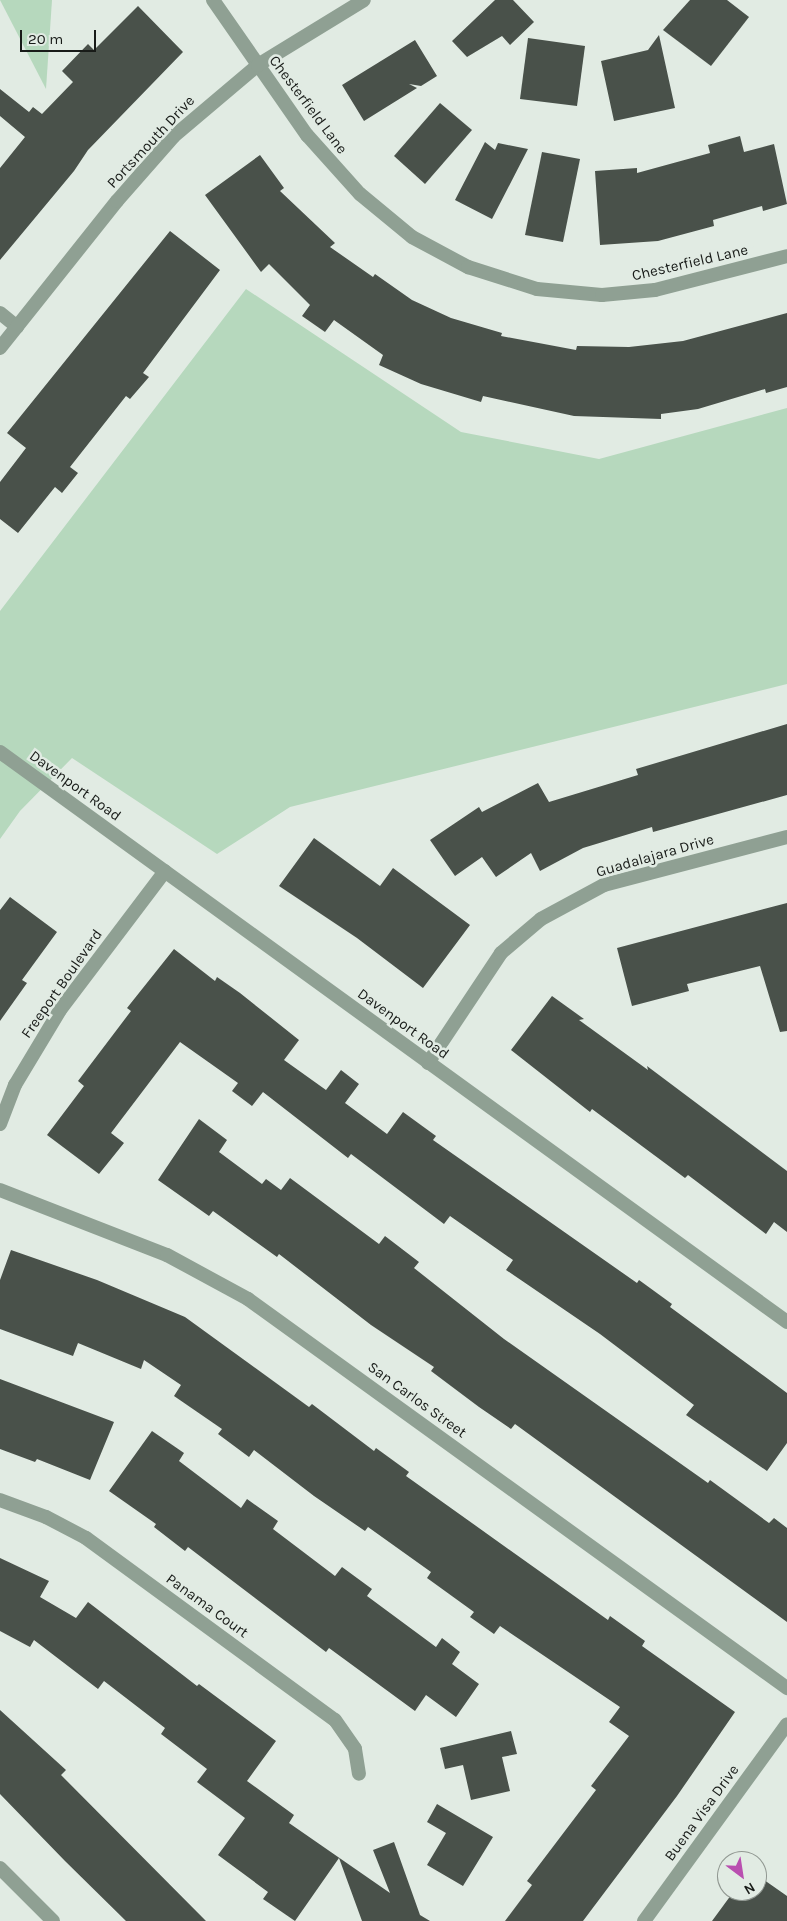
<!DOCTYPE html>
<style>
body{margin:0}
#map{position:relative;width:787px;height:1921px;overflow:hidden;background:#e1ebe3;font-family:Karla,sans-serif}
div>[style]{position:absolute}
.green>*{inset:0;background:#b6d8bd}
.building>*{inset:0;background:#49514a}
.minor>*{height:14px;margin:-7px;padding:0 7px;transform-origin:7px;border-radius:7px;background:#8fa093}
.tertiary>*{height:14px;margin:-7px;padding:0 7px;transform-origin:7px;border-radius:7px;background:#8fa093}
span{translate:-50% -50%;white-space:nowrap;text-align:center;line-height:1.15;-webkit-text-stroke:5px #e1ebe3;paint-order:stroke}
.street-label{font-size:15px;color:#181b18}
.north{position:absolute;left:717px;top:1851px;width:50px;height:50px;box-sizing:border-box;background:#e1ebe3;border:1px solid #919892;border-radius:50%;rotate:149deg;font-size:14px;font-weight:700;line-height:20px;text-align:center;color:#181b18}
.north::after{content:'';display:block;margin:auto;width:18px;height:22px;background:#b94fb0;clip-path:polygon(50% 0,100% 100%,50% 72%,0 100%)}
.scale{position:absolute;left:20px;top:30px;width:76px;height:22px;box-sizing:border-box;border:2px solid #181b18;border-top:0;padding-left:6px;font-size:15px;line-height:18px;white-space:nowrap;color:#181b18;-webkit-text-stroke:4px #e1ebe3;paint-order:stroke}
</style>
<div id="map">
<div class="green">
<div style="clip-path:polygon(0 0,52px 0,46px 89px)"></div>
<div style="clip-path:polygon(246px 289px,461px 432px,599px 459px,787px 408px,787px 684px,290px 807px,217px 854px,72px 758px,20px 811px,0 839px,0 611px)"></div>
</div>
<div class="building">
<div style="clip-path:polygon(495px 0,513px 0,534px 22px,510px 45px,502px 36px,467px 57px,452px 41px)"></div>
<div style="clip-path:polygon(690px 0,727px 0,749px 17px,711px 66px,663px 30px)"></div>
<div style="clip-path:polygon(138px 6px,183px 52px,88px 150px,74px 171px,0 260px,0 168px,25px 137px,0 116px,0 89px,29px 112px,33px 107px,42px 114px,73px 82px,62px 71px,88px 44px,94px 50px)"></div>
<div style="clip-path:polygon(659px 35px,675px 108px,614px 121px,601px 61px,648px 50px)"></div>
<div style="clip-path:polygon(528px 38px,585px 46px,577px 106px,520px 99px)"></div>
<div style="clip-path:polygon(415px 40px,437px 76px,421px 86px,409px 84px,417px 88px,364px 121px,342px 85px)"></div>
<div style="clip-path:polygon(440px 103px,472px 130px,425px 184px,394px 156px)"></div>
<div style="clip-path:polygon(740px 136px,744px 152px,774px 144px,787px 204px,763px 211px,762px 206px,713px 220px,714px 226px,658px 241px,600px 245px,595px 171px,637px 168px,637px 173px,710px 153px,708px 145px)"></div>
<div style="clip-path:polygon(485px 142px,495px 150px,498px 143px,528px 149px,492px 219px,455px 200px)"></div>
<div style="clip-path:polygon(542px 152px,580px 159px,563px 242px,525px 235px)"></div>
<div style="clip-path:polygon(260px 155px,284px 188px,280px 191px,335px 243px,330px 247px,373px 277px,375px 274px,412px 300px,451px 318px,502px 333px,501px 336px,576px 350px,577px 346px,629px 347px,683px 341px,787px 313px,787px 387px,766px 393px,765px 389px,698px 409px,661px 414px,661px 419px,574px 416px,483px 396px,481px 402px,421px 384px,379px 365px,383px 355px,334px 320px,325px 332px,302px 316px,310px 305px,269px 264px,261px 272px,205px 195px)"></div>
<div style="clip-path:polygon(170px 231px,220px 270px,143px 373px,149px 377px,130px 399px,126px 396px,70px 467px,78px 473px,62px 493px,55px 487px,18px 533px,0 519px,0 482px,26px 448px,7px 433px)"></div>
<div style="clip-path:polygon(787px 724px,787px 795px,653px 832px,652px 827px,583px 848px,540px 871px,531px 853px,496px 877px,482px 857px,455px 876px,430px 840px,479px 807px,482px 812px,538px 783px,549px 802px,638px 775px,636px 769px)"></div>
<div style="clip-path:polygon(314px 838px,380px 886px,393px 868px,470px 925px,423px 988px,357px 938px,279px 886px)"></div>
<div style="clip-path:polygon(10px 897px,57px 932px,22px 980px,27px 983px,0 1021px,0 910px)"></div>
<div style="clip-path:polygon(787px 903px,787px 1031px,780px 1032px,760px 966px,687px 984px,689px 991px,632px 1006px,617px 948px)"></div>
<div style="clip-path:polygon(174px 949px,215px 981px,217px 977px,240px 993px,299px 1040px,284px 1060px,326px 1090px,341px 1070px,359px 1084px,345px 1103px,387px 1134px,403px 1112px,436px 1136px,433px 1140px,637px 1283px,639px 1280px,672px 1304px,670px 1307px,787px 1393px,787px 1443px,767px 1471px,686px 1415px,694px 1405px,600px 1334px,506px 1270px,513px 1260px,450px 1216px,444px 1224px,351px 1154px,348px 1158px,263px 1092px,252px 1106px,232px 1091px,238px 1083px,180px 1042px,111px 1133px,124px 1143px,99px 1174px,47px 1135px,84px 1086px,78px 1081px,131px 1011px,127px 1008px)"></div>
<div style="clip-path:polygon(552px 996px,584px 1019px,579px 1020px,648px 1070px,647px 1066px,787px 1171px,787px 1232px,774px 1222px,766px 1234px,688px 1175px,685px 1178px,592px 1109px,590px 1112px,511px 1050px)"></div>
<div style="clip-path:polygon(199px 1119px,227px 1140px,219px 1152px,262px 1184px,266px 1179px,281px 1190px,290px 1178px,379px 1244px,385px 1236px,419px 1262px,414px 1268px,504px 1339px,708px 1483px,710px 1480px,769px 1523px,774px 1518px,787px 1528px,787px 1622px,515px 1424px,511px 1429px,479px 1407px,431px 1371px,434px 1367px,371px 1325px,279px 1254px,277px 1257px,213px 1211px,209px 1216px,158px 1180px)"></div>
<div style="clip-path:polygon(11px 1250px,97px 1280px,185px 1317px,309px 1407px,312px 1404px,374px 1451px,376px 1448px,409px 1472px,406px 1476px,608px 1620px,610px 1616px,645px 1641px,642px 1646px,735px 1712px,677px 1796px,583px 1921px,505px 1921px,532px 1885px,527px 1881px,596px 1790px,591px 1786px,629px 1736px,609px 1722px,620px 1707px,500px 1626px,494px 1634px,470px 1617px,474px 1612px,427px 1578px,431px 1572px,368px 1527px,365px 1531px,314px 1496px,254px 1450px,249px 1457px,218px 1434px,222px 1429px,174px 1396px,181px 1385px,144px 1360px,141px 1369px,78px 1343px,73px 1356px,0 1329px,0 1280px)"></div>
<div style="clip-path:polygon(0 1379px,114px 1422px,90px 1480px,37px 1459px,35px 1462px,0 1449px)"></div>
<div style="clip-path:polygon(152px 1431px,184px 1453px,179px 1461px,241px 1508px,247px 1499px,278px 1521px,273px 1529px,335px 1576px,342px 1567px,372px 1589px,367px 1596px,436px 1647px,442px 1638px,460px 1652px,452px 1664px,479px 1684px,456px 1717px,426px 1695px,415px 1711px,329px 1648px,326px 1652px,188px 1547px,185px 1551px,154px 1527px,156px 1524px,109px 1491px)"></div>
<div style="clip-path:polygon(0 1558px,49px 1581px,40px 1597px,76px 1618px,88px 1602px,197px 1686px,199px 1684px,276px 1741px,247px 1781px,294px 1815px,289px 1823px,390px 1893px,373px 1850px,394px 1842px,420px 1915px,430px 1921px,362px 1921px,339px 1858px,295px 1921px,263px 1899px,268px 1892px,218px 1855px,245px 1818px,197px 1782px,207px 1769px,161px 1734px,165px 1728px,104px 1681px,98px 1689px,34px 1640px,30px 1647px,0 1631px)"></div>
<div style="clip-path:polygon(0 1710px,66px 1770px,61px 1775px,206px 1921px,126px 1921px,65px 1861px,0 1794px)"></div>
<div style="clip-path:polygon(511px 1731px,517px 1754px,502px 1757px,510px 1791px,471px 1800px,463px 1765px,445px 1769px,440px 1748px)"></div>
<div style="clip-path:polygon(437px 1804px,493px 1837px,463px 1886px,427px 1865px,446px 1833px,427px 1822px)"></div>
<div style="clip-path:polygon(757px 1875px,787px 1896px,787px 1921px,712px 1921px,734px 1891px,757px 1891px)"></div>
</div>
<div class="minor">
<div style="left:213px;top:0;width:165px;rotate:55.2deg"></div>
<div style="left:307px;top:135px;width:79px;rotate:48.1deg"></div>
<div style="left:360px;top:194px;width:67px;rotate:39.6deg"></div>
<div style="left:412px;top:237px;width:64px;rotate:28.2deg"></div>
<div style="left:468px;top:267px;width:72px;rotate:17.7deg"></div>
<div style="left:537px;top:289px;width:65px;rotate:5.3deg"></div>
<div style="left:602px;top:295px;width:53px;rotate:-5.4deg"></div>
<div style="left:655px;top:290px;width:136px;rotate:-14.4deg"></div>
<div style="left:0;top:313px;width:22px;rotate:39deg"></div>
<div style="left:0;top:348px;width:188px;rotate:-51.5deg"></div>
<div style="left:117px;top:201px;width:86px;rotate:-48.8deg"></div>
<div style="left:174px;top:136px;width:110px;rotate:-40.2deg"></div>
<div style="left:258px;top:65px;width:124px;rotate:-31.5deg"></div>
<div style="left:428px;top:1063px;width:132px;rotate:-56.4deg"></div>
<div style="left:501px;top:953px;width:52px;rotate:-40.4deg"></div>
<div style="left:541px;top:919px;width:72px;rotate:-28.4deg"></div>
<div style="left:604px;top:885px;width:189px;rotate:-14.7deg"></div>
<div style="left:0;top:1124px;width:42px;rotate:-69deg"></div>
<div style="left:15px;top:1085px;width:87px;rotate:-59deg"></div>
<div style="left:60px;top:1010px;width:174px;rotate:-52.9deg"></div>
<div style="left:0;top:1190px;width:179px;rotate:21.3deg"></div>
<div style="left:167px;top:1255px;width:92px;rotate:28.5deg"></div>
<div style="left:248px;top:1299px;width:665px;rotate:35.82deg"></div>
<div style="left:0;top:1500px;width:49px;rotate:20.3deg"></div>
<div style="left:46px;top:1517px;width:45px;rotate:27.7deg"></div>
<div style="left:86px;top:1538px;width:308px;rotate:36.2deg"></div>
<div style="left:335px;top:1720px;width:35px;rotate:55deg"></div>
<div style="left:355px;top:1749px;width:25px;rotate:81deg"></div>
<div style="left:0;top:1868px;width:75px;rotate:45deg"></div>
<div style="left:644px;top:1921px;width:243px;rotate:-54deg"></div>
</div>
<div class="tertiary">
<div style="left:0;top:752px;width:972px;rotate:35.91deg"></div>
</div>
<div class="street-label">
<span style="left:308px;top:105px;rotate:53deg">Chesterfield Lane</span>
<span style="left:151px;top:142px;rotate:-47deg">Portsmouth Drive</span>
<span style="left:690px;top:263px;rotate:-13deg">Chesterfield Lane</span>
<span style="left:75px;top:786px;rotate:36deg">Davenport Road</span>
<span style="left:655px;top:856px;rotate:-16deg">Guadalajara Drive</span>
<span style="left:62px;top:984px;rotate:-55deg">Freeport Boulevard</span>
<span style="left:403px;top:1024px;rotate:36deg">Davenport Road</span>
<span style="left:417px;top:1400px;rotate:36deg">San Carlos Street</span>
<span style="left:207px;top:1606px;rotate:36deg">Panama Court</span>
<span style="left:702px;top:1813px;rotate:-54deg">Buena Visa Drive</span>
</div>
<div class="north">N</div>
<div class="scale">20 m</div>
</div>
